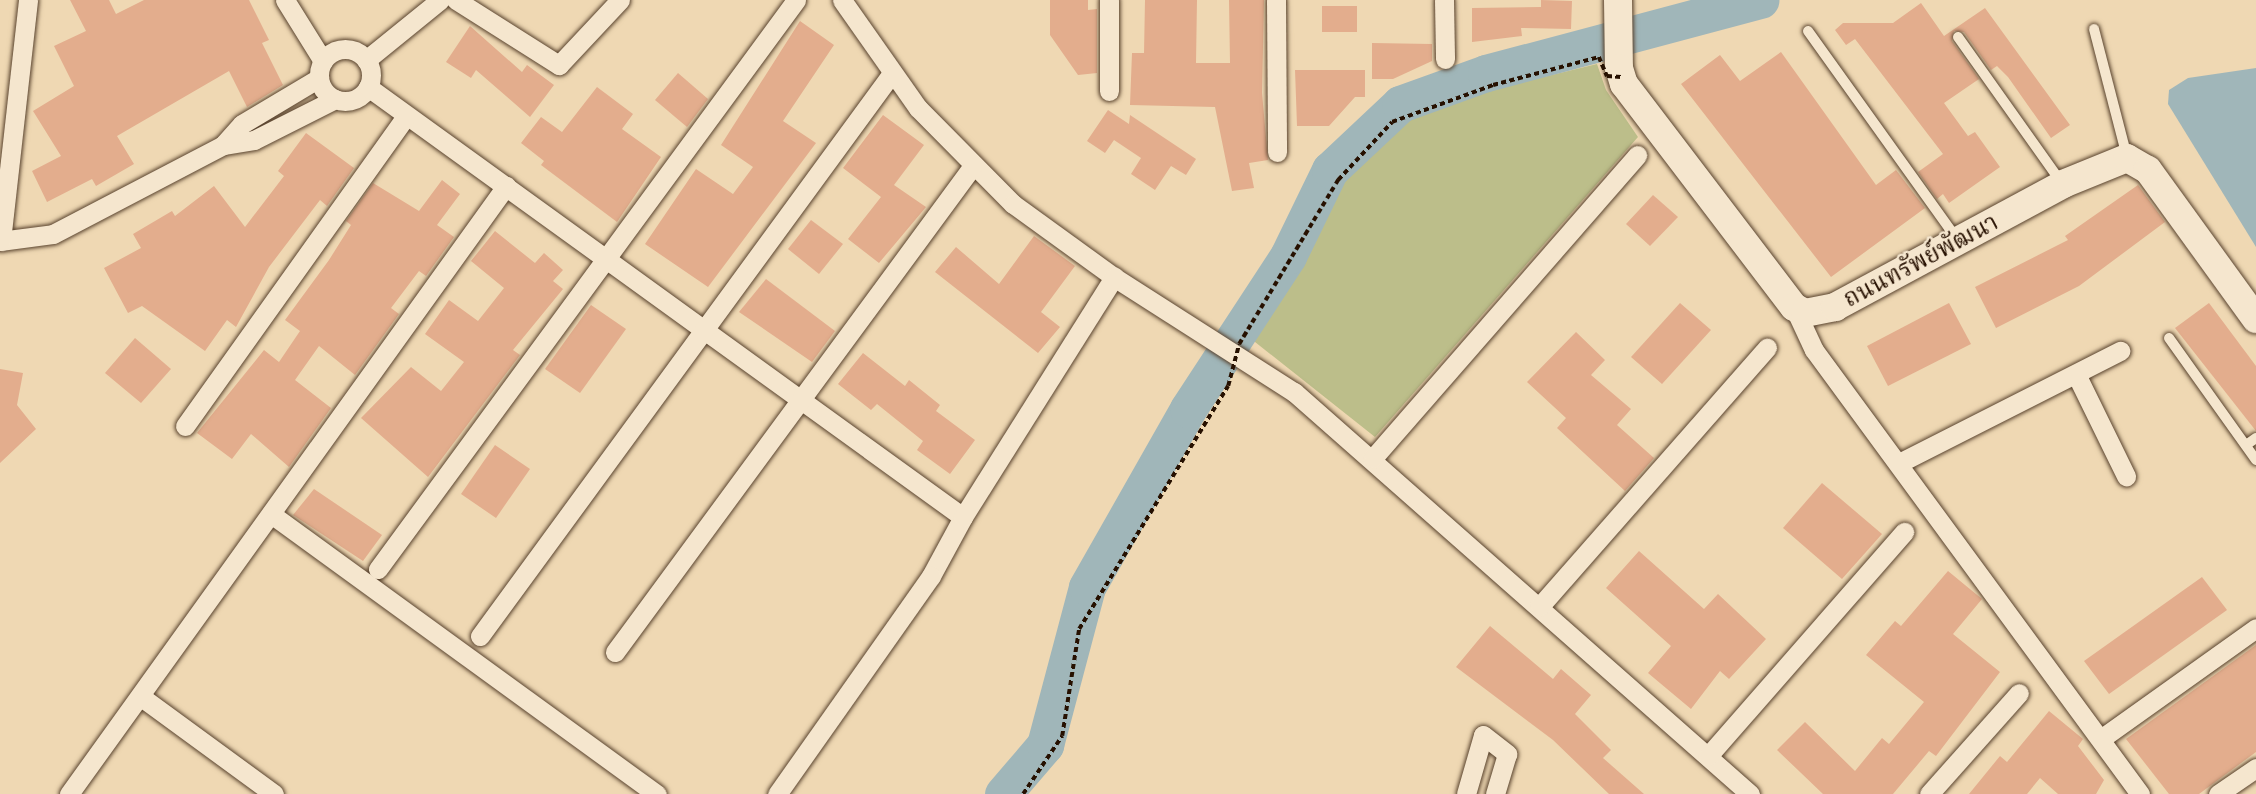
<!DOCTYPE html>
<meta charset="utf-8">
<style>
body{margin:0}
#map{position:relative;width:2256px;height:794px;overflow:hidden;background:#efd8b3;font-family:Alegreya,"Noto Serif Thai",serif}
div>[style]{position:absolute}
.green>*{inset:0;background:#bcbe8a}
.water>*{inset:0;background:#a0b6b9}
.river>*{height:37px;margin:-18.5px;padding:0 18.5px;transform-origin:18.5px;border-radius:18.5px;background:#a0b6b9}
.building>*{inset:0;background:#e3ad8d}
.roads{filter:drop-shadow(0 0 2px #58422d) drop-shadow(0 0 2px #58422d)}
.lane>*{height:10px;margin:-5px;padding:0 5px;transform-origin:5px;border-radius:5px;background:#f5e6ce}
.street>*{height:19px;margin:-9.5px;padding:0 9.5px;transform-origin:9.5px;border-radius:9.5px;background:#f5e6ce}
.street>.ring{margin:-9.5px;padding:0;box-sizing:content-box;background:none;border:19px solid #f5e6ce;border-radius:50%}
.secondary>*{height:28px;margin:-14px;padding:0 14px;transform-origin:14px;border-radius:14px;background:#f5e6ce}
.path-bridge>*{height:3.5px;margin-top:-1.75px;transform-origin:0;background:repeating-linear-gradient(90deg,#261000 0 5px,transparent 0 8.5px)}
span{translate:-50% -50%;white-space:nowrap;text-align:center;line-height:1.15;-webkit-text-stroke:5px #f5e6ce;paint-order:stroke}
.street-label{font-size:24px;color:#261000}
</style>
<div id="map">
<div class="green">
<div style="clip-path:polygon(1597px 64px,1606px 90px,1638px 137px,1375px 437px,1250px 338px,1338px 180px,1388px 126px,1458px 98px)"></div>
</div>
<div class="water">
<div style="clip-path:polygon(2256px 68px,2256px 247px,2168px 104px,2169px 90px,2188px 78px)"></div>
</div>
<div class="river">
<div style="left:1003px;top:794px;width:65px;rotate:-49.4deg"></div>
<div style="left:1045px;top:745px;width:163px;rotate:-75.1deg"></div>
<div style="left:1087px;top:587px;width:205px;rotate:-60.4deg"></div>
<div style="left:1188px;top:409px;width:183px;rotate:-56.8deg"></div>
<div style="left:1288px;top:256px;width:96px;rotate:-64deg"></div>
<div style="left:1330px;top:170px;width:96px;rotate:-43.3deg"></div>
<div style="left:1400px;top:104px;width:91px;rotate:-19.8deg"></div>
<div style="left:1486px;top:73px;width:284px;rotate:-14.9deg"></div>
</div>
<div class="building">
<div style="clip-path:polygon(70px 0,109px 0,116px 14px,144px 0,249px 0,269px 40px,262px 43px,283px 85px,247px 107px,229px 71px,117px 136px,134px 164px,96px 186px,92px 179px,47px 202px,32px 171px,61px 156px,33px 111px,74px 86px,54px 46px,86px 31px)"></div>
<div style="clip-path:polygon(1050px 0,1088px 0,1088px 10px,1097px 9px,1097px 73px,1078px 75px,1050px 35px)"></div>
<div style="clip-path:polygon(1145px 0,1197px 0,1196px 63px,1230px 63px,1229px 0,1264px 0,1262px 93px,1268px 160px,1249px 163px,1254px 188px,1232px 191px,1215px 107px,1130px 105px,1132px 53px,1144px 53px)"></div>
<div style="clip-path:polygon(1541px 0,1572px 1px,1571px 29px,1521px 28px,1522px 36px,1472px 42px,1472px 8px,1541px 7px)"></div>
<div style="clip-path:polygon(1921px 3px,1944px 36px,1985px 8px,2070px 125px,2051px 138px,2008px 77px,1997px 66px,1991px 70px,1964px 32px,1954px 31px,1952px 41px,1979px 79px,1944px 103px,1968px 136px,1975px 132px,2000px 167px,1949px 203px,1943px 194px,1937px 199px,1918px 172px,1943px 154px,1855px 39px,1846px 45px,1835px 30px,1843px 23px,1893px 23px)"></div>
<div style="clip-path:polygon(1322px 6px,1357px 6px,1357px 32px,1322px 32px)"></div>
<div style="clip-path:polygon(800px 21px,834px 45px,783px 121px,816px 143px,708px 287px,645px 244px,696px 169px,733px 194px,753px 167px,721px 145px)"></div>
<div style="clip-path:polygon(470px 26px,522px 72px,527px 65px,554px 85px,530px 117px,476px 70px,471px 78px,446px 62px)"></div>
<div style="clip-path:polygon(1372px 43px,1432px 44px,1432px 61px,1393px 79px,1372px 79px)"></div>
<div style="clip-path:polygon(1781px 52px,1876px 185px,1896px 170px,1925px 208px,1831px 277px,1681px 84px,1720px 55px,1740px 81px)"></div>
<div style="clip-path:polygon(1295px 70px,1365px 70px,1365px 97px,1355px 97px,1329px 126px,1297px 126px)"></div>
<div style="clip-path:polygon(678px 73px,708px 99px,687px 127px,655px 100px)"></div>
<div style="clip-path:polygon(597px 87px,633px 114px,622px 129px,661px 157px,617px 222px,541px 165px,544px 161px,521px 143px,541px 117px,562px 132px)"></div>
<div style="clip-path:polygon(1108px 110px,1129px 124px,1130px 115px,1196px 159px,1186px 175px,1171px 166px,1155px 190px,1131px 174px,1141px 158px,1114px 140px,1105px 153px,1087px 141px)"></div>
<div style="clip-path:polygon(883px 115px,924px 145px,894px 185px,926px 207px,879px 263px,848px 239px,881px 197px,843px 168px)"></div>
<div style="clip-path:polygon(306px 133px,354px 168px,327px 206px,320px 200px,269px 267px,236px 327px,227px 320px,205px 351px,142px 306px,128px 313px,104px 268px,141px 248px,133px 234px,172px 211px,175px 216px,214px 186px,245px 227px,284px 176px,278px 171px)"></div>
<div style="clip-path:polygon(442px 180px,460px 194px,437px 225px,454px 237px,426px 276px,419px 271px,391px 308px,399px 314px,355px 375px,319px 346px,295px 380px,331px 408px,289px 467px,251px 434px,232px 459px,197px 433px,264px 350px,279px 362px,300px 331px,285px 320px,329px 260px,351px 225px,346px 221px,373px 183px,419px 211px)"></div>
<div style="clip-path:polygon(2138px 185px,2165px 222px,2079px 286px,1996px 328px,1975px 287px,2068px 240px,2065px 236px)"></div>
<div style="clip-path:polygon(1653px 195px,1678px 217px,1650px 246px,1626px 224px)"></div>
<div style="clip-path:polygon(811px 220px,843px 244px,819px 274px,788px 249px)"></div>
<div style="clip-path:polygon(495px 231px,535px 263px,544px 253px,563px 270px,553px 281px,563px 289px,513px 350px,520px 355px,428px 477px,361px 418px,411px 367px,441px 391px,464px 362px,425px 334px,449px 300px,478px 321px,504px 288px,471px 261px)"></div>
<div style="clip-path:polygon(1034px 236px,1075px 266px,1041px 312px,1060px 327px,1038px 353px,935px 272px,956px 247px,999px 284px)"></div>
<div style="clip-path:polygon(766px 279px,835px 331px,812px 362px,739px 312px)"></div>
<div style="clip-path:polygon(1680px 303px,1711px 330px,1662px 384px,1631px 357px)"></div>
<div style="clip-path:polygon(1949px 303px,1971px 344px,1888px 386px,1867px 346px)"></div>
<div style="clip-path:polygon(2209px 303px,2256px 366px,2256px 431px,2175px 328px)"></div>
<div style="clip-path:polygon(591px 305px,626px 329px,580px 393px,545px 369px)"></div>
<div style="clip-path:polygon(1576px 332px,1605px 360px,1591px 375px,1631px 409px,1617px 425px,1654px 458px,1625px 491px,1557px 428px,1566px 418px,1527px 382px)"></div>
<div style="clip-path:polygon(135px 338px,171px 369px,141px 403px,105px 373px)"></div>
<div style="clip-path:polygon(863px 353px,905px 386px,909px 380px,940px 405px,936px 411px,975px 440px,950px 474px,917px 450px,923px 441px,877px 404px,871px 410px,838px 384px)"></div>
<div style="clip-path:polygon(0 369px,23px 373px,17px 405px,36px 429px,0 463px)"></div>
<div style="clip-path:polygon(495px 445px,530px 469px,496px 518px,461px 494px)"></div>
<div style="clip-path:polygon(1822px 483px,1882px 534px,1842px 579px,1783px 528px)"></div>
<div style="clip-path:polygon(314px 489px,382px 535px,363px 561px,293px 515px)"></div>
<div style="clip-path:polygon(1639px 551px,1704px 609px,1718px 594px,1766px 639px,1729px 679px,1720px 671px,1691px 709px,1648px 673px,1671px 646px,1606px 588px)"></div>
<div style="clip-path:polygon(1948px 571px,1982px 599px,1953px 634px,2000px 672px,1936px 756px,1929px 751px,1893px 794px,1823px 794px,1777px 750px,1805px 722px,1855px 771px,1882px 738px,1889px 744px,1924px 702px,1866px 655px,1895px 621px,1901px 626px)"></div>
<div style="clip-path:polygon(2202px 577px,2227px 610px,2109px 694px,2084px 661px)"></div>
<div style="clip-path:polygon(1490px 626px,1553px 679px,1561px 669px,1591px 695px,1575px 714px,1611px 750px,1603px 758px,1644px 794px,1609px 794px,1553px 740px,1456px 667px)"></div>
<div style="clip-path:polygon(2256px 645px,2256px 752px,2199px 794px,2169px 794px,2126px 739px)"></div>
<div style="clip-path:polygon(2049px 711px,2083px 739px,2078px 746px,2104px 780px,2096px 794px,2058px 794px,2040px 778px,2027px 794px,1969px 794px,2000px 756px,2007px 762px)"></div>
</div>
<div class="roads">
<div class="lane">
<div style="left:2094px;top:29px;width:132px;rotate:75.5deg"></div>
<div style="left:1808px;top:31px;width:254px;rotate:54.4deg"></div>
<div style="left:1958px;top:37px;width:178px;rotate:54.6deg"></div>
<div style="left:2169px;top:338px;width:150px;rotate:54.5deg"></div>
<div style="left:2246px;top:445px;width:12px;rotate:-35deg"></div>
</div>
<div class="street">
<div style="left:285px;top:0;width:72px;rotate:58.1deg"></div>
<div style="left:456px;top:0;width:122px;rotate:32.3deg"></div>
<div style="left:559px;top:65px;width:89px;rotate:-46.8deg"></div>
<div style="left:842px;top:0;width:132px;rotate:54.9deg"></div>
<div style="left:918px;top:108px;width:135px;rotate:45.3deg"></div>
<div style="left:1013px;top:204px;width:125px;rotate:35.9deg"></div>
<div style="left:1114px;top:277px;width:214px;rotate:32.6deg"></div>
<div style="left:1294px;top:392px;width:608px;rotate:41.4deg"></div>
<div style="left:1276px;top:0;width:152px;rotate:89.6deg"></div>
<div style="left:1444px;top:0;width:59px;rotate:89deg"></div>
<div class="ring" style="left:319px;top:49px;width:33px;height:33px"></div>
<div style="left:366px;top:60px;width:95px;rotate:-39deg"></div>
<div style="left:368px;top:87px;width:734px;rotate:35.86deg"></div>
<div style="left:963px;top:517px;width:67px;rotate:118.5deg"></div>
<div style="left:931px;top:576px;width:267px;rotate:125.2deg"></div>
<div style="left:1109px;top:91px;width:91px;rotate:-90deg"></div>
<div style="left:223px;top:145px;width:28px;rotate:-48deg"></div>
<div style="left:242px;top:124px;width:90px;rotate:-30.9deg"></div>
<div style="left:0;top:241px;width:53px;rotate:-7.5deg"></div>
<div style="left:53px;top:234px;width:192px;rotate:-27.6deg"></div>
<div style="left:223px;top:145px;width:31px;rotate:-9deg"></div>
<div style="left:254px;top:140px;width:91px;rotate:-26.8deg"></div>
<div style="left:1px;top:241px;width:243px;rotate:-83.6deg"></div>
<div style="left:1794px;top:307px;width:47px;rotate:65.1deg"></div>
<div style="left:1814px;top:350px;width:551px;rotate:53.71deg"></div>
<div style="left:2076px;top:374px;width:114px;rotate:63.9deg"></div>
<div style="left:185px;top:426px;width:379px;rotate:-54.5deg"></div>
<div style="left:1373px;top:458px;width:402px;rotate:-48.9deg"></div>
<div style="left:1901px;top:462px;width:246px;rotate:-26.9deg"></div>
<div style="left:271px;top:514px;width:477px;rotate:36deg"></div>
<div style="left:963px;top:517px;width:284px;rotate:-57.8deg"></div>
<div style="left:378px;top:569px;width:706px;rotate:-53.7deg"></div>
<div style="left:1540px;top:606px;width:344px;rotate:-48.7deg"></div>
<div style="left:480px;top:636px;width:698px;rotate:-53.8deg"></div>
<div style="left:615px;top:652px;width:602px;rotate:-53.64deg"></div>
<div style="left:140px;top:696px;width:166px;rotate:36.2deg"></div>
<div style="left:2102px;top:738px;width:189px;rotate:-35.5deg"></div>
<div style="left:1708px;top:756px;width:298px;rotate:-48.8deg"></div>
<div style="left:69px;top:794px;width:749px;rotate:-54.29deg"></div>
<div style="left:1466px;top:794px;width:61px;rotate:-73.9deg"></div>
<div style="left:1483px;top:735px;width:31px;rotate:38deg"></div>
<div style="left:1507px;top:754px;width:42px;rotate:106.7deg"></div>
<div style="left:1929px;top:794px;width:135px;rotate:-48.3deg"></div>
<div style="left:2218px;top:794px;width:46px;rotate:-34.4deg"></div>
</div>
<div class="secondary">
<div style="left:1618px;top:0;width:68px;rotate:89.2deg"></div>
<div style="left:1619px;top:68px;width:17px;rotate:73deg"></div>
<div style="left:1624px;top:84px;width:280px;rotate:52.7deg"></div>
<div style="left:1794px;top:307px;width:13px;rotate:29deg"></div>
<div style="left:1805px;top:313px;width:31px;rotate:-11deg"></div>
<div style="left:1835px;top:307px;width:259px;rotate:-28.3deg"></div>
<div style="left:2063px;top:184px;width:69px;rotate:-22.1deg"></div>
<div style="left:2127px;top:158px;width:24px;rotate:30deg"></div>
<div style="left:2148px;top:170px;width:184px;rotate:54.1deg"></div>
</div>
</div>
<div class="path-bridge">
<div style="left:1023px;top:794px;width:70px;rotate:-56.1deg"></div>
<div style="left:1062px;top:736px;width:108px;rotate:-81deg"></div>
<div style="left:1079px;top:629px;width:285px;rotate:-58.5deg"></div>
<div style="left:1228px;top:386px;width:43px;rotate:-75.3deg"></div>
<div style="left:1239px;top:344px;width:192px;rotate:-58.9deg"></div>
<div style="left:1338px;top:180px;width:79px;rotate:-47deg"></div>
<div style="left:1392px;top:122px;width:108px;rotate:-20.1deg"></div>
<div style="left:1493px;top:85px;width:110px;rotate:-14.8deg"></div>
<div style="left:1599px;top:57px;width:21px;rotate:67deg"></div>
<div style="left:1607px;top:76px;width:14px;rotate:4deg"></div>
</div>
<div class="street-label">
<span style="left:1921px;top:261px;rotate:-28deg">ถนนทรัพย์พัฒนา</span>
</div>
</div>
